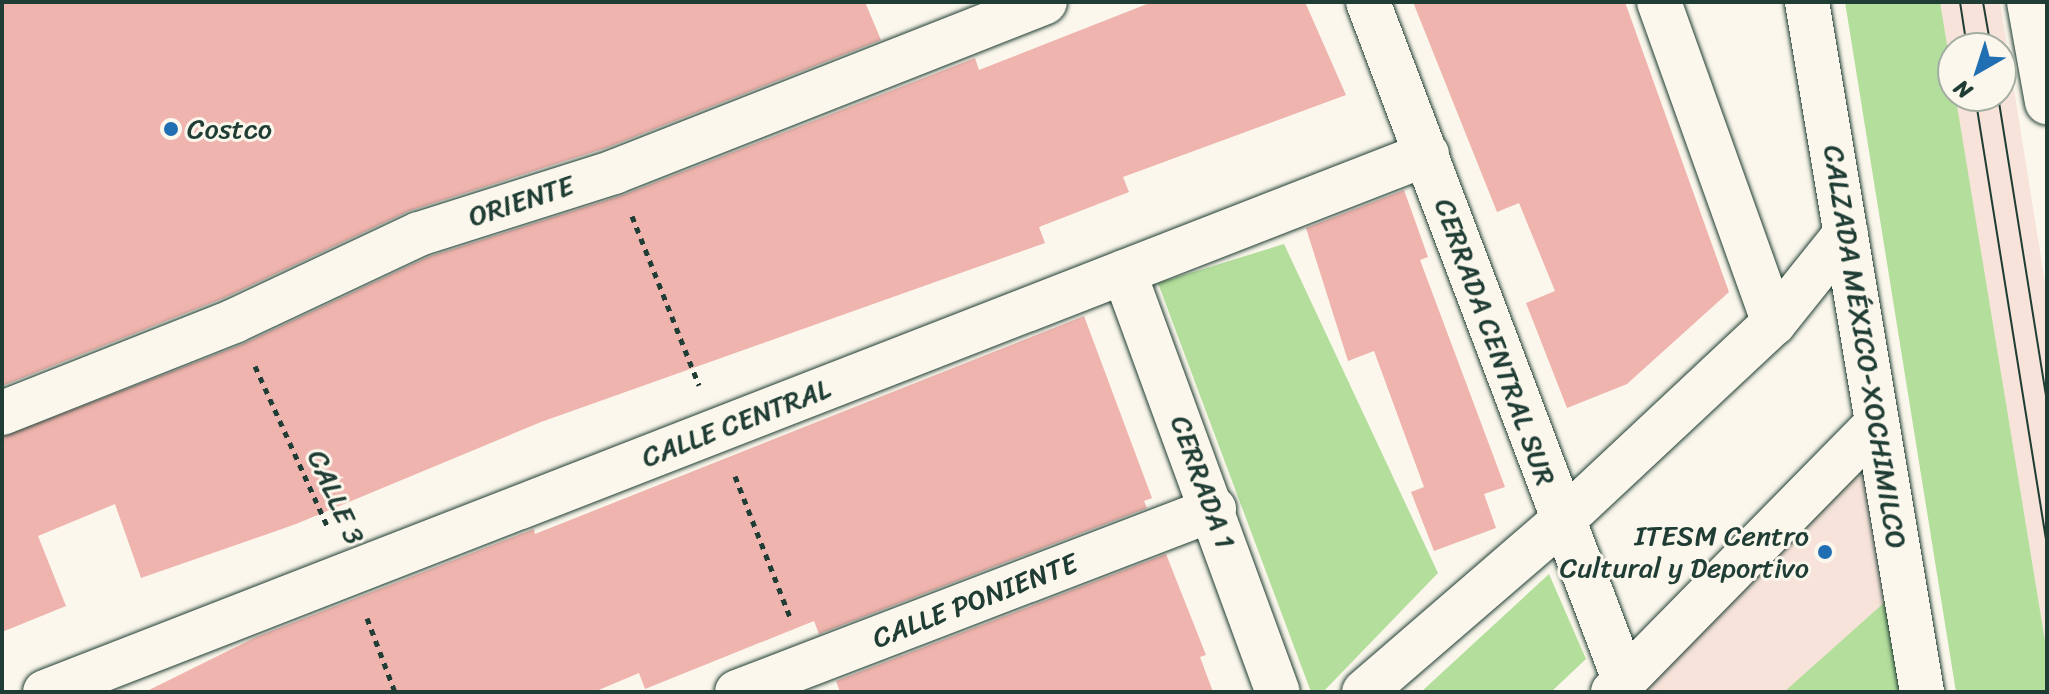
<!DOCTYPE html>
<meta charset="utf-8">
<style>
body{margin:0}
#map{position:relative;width:2049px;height:694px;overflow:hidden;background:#fbf7ec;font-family:Sriracha,sans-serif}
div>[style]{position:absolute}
.built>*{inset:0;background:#f7e3d9}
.green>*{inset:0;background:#b3de9c}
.building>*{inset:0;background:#efb4ad}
.path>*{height:5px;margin-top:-2.5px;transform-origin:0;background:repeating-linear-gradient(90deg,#1f3d34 0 6px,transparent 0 12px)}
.roads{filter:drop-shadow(0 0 2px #1f3d34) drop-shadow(0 0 2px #1f3d34)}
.street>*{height:44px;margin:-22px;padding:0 22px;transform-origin:22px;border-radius:22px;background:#fbf7ec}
.secondary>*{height:44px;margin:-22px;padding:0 22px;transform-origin:22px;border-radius:22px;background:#fbf7ec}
.tram>*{height:2px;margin:-1px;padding:0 1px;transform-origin:1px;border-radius:1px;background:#1f3d34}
.dots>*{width:22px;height:22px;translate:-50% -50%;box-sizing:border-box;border:4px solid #fbf7ec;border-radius:50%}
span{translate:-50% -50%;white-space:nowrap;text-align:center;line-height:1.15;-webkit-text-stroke:6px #fbf7ec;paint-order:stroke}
.poi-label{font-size:28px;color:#1f3d34}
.left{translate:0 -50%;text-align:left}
.right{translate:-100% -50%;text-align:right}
.street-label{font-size:28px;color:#1f3d34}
.frame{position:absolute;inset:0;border:4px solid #1f3d34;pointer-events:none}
.north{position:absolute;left:1937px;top:32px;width:80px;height:80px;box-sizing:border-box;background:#fbf7ec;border:2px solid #a3ada2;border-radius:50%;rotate:219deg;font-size:22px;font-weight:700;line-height:32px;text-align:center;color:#1f3d34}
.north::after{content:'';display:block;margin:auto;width:28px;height:36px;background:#1f6fb2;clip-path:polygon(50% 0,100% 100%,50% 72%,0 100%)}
</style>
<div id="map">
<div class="built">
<div style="clip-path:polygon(1940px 2px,2000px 2px,2047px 295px,2047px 653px,1955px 96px,2001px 96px,2001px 48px,1953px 48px,1953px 86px)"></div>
<div style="clip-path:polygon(1877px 423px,1922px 692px,1613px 692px)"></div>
</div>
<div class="green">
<div style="clip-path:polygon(1845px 2px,1940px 2px,2047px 653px,2047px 692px,1956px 692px)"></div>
<div style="clip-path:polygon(1284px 244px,1438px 573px,1323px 692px,1311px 692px,1158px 283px)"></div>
<div style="clip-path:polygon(1549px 574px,1586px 659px,1551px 692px,1421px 692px)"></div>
<div style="clip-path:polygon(1895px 593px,1910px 692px,1784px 692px)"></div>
</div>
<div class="building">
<div style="clip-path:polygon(2px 2px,865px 2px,881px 40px,606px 148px,409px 211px,224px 298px,2px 386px)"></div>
<div style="clip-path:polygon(1152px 2px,1305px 2px,1346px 95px,1123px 177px,1129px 192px,1039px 227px,1045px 243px,541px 422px,296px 524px,141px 578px,115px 504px,38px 536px,66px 606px,2px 632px,2px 437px,243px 344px,428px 257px,623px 195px,975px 58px,979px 70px)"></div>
<div style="clip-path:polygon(1413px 2px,1625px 2px,1729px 292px,1627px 384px,1567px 408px,1526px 303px,1555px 291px,1519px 203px,1497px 212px)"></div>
<div style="clip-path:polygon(1404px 190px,1428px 257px,1420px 260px,1505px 487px,1484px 494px,1496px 528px,1434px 551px,1411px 492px,1424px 487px,1374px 351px,1348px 361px,1306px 228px)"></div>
<div style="clip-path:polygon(1084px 316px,1152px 498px,1144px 501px,1147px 508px,819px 634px,814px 621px,645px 689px,639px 673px,594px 692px,145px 692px,256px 637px,534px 529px,535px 534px)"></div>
<div style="clip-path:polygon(1166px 554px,1206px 655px,1200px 657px,1213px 692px,840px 692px,836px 681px)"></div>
</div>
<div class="path">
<div style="left:632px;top:216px;width:182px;rotate:68.4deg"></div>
<div style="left:255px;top:366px;width:178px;rotate:65.7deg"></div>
<div style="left:735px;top:476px;width:155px;rotate:68.7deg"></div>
<div style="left:367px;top:618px;width:79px;rotate:69.3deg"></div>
</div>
<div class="roads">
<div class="street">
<div style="left:1368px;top:2px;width:727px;rotate:69.3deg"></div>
<div style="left:1659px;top:2px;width:341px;rotate:70.3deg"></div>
<div style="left:1124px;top:272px;width:447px;rotate:69.9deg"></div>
<div style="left:2px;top:413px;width:250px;rotate:-21.6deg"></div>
<div style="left:234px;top:321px;width:204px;rotate:-25.2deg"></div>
<div style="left:419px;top:234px;width:205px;rotate:-17.6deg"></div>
<div style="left:614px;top:172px;width:463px;rotate:-21.5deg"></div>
<div style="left:45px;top:692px;width:1483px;rotate:-21.27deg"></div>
<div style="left:737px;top:692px;width:511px;rotate:-20.99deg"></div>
</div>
<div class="secondary">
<div style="left:1807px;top:2px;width:700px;rotate:80.54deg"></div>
<div style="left:2029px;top:2px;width:102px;rotate:79.8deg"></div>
<div style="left:1364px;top:692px;width:260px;rotate:-40.8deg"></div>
<div style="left:1561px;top:522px;width:291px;rotate:-43.1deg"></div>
<div style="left:1774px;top:323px;width:115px;rotate:-51.3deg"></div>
<div style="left:1613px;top:692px;width:377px;rotate:-45.5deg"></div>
</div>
</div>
<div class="tram">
<div style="left:1960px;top:2px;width:47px;rotate:81.3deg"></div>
<div style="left:1983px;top:2px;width:47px;rotate:80.1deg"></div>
<div style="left:1975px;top:96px;width:458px;rotate:80.9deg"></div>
<div style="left:1998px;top:96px;width:309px;rotate:80.9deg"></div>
</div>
<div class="dots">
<div style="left:171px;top:129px;background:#1f6fb2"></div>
<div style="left:1825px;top:552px;background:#1f6fb2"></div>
</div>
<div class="poi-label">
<span class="left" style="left:187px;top:129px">Costco</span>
<span class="right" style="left:1809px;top:552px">ITESM Centro<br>Cultural y Deportivo</span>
</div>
<div class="street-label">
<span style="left:521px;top:201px;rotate:-18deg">ORIENTE</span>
<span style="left:1495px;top:342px;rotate:70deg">CERRADA CENTRAL SUR</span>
<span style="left:1865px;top:347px;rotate:81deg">CALZADA MÉXICO-XOCHIMILCO</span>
<span style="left:736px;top:423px;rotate:-21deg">CALLE CENTRAL</span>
<span style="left:1203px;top:482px;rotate:70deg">CERRADA 1</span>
<span style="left:336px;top:497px;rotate:66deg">CALLE 3</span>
<span style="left:975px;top:601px;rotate:-21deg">CALLE PONIENTE</span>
</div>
<div class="frame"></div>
<div class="north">N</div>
</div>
